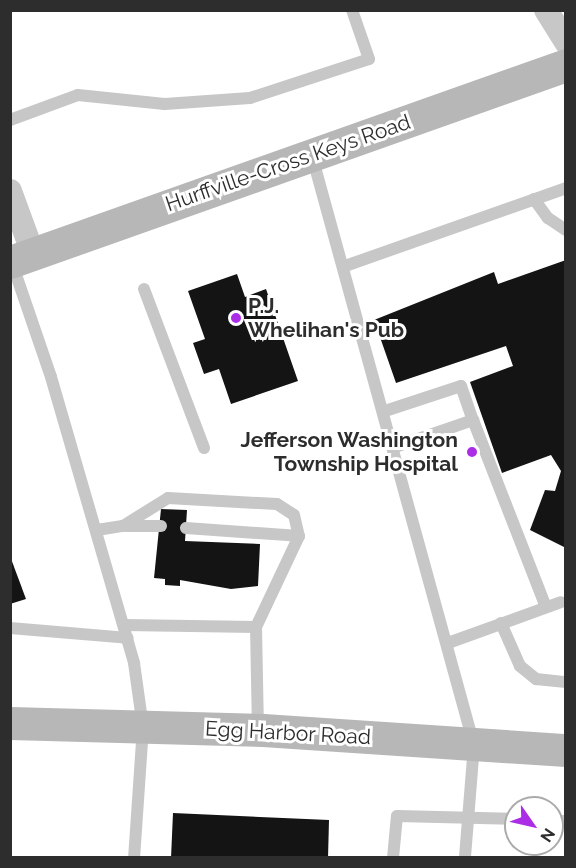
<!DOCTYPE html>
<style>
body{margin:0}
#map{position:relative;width:576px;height:868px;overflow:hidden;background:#fff;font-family:Raleway,sans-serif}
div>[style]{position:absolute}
.building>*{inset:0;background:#141414}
.lane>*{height:12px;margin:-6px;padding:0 6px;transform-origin:6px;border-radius:6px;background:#c7c7c7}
.street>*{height:24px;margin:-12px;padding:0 12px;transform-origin:12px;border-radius:12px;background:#c7c7c7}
.secondary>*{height:33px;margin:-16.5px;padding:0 16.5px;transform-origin:16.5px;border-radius:16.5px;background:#b7b7b7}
.dots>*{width:16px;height:16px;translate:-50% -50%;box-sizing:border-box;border:3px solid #fff;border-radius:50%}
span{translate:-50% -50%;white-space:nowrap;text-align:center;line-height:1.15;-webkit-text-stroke:6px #fff;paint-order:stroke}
.street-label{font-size:21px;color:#2d2d2d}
.poi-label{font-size:21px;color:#2d2d2d;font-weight:700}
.left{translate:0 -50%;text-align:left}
.right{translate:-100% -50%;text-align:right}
.frame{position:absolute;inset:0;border:12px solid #2d2d2d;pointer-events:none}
.north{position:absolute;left:504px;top:796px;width:60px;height:60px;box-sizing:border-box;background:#fff;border:2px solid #ababab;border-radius:50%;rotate:124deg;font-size:16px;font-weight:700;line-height:24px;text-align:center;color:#2d2d2d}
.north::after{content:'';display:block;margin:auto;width:21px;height:27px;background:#ac2de6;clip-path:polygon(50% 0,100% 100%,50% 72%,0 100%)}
</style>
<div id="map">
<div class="building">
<div style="clip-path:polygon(566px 260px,566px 548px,530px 530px,545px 490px,555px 491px,561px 471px,551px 455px,502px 473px,470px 382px,513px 366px,506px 346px,396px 383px,374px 320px,494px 272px,498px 284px)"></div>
<div style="clip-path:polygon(237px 274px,245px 297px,266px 289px,298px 381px,231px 404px,219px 369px,204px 374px,193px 343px,205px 339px,188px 291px)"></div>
<div style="clip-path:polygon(161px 509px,187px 510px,185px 541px,260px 544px,258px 586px,231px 589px,180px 580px,180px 586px,165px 585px,165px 579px,154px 578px)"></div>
<div style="clip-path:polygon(10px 556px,26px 599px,10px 604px)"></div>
<div style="clip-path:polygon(173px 813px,329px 820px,328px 858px,171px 858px)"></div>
</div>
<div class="lane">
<div style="left:10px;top:120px;width:72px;rotate:-20.2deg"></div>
<div style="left:78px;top:95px;width:87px;rotate:5.9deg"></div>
<div style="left:165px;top:104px;width:85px;rotate:-4deg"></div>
<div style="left:250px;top:98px;width:125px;rotate:-18.1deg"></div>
<div style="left:369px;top:59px;width:52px;rotate:-109.1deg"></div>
<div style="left:312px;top:156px;width:611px;rotate:74.62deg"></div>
<div style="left:474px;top:745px;width:113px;rotate:94.6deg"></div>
<div style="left:534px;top:199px;width:24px;rotate:54deg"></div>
<div style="left:548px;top:218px;width:22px;rotate:34deg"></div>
<div style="left:12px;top:263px;width:120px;rotate:71.1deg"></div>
<div style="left:51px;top:377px;width:298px;rotate:73.8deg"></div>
<div style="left:134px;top:663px;width:65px;rotate:82deg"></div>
<div style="left:143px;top:727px;width:131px;rotate:93.9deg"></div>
<div style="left:345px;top:266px;width:234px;rotate:-19.4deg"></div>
<div style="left:144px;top:289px;width:170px;rotate:69.3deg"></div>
<div style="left:385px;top:411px;width:80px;rotate:-18.2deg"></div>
<div style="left:461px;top:386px;width:36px;rotate:71deg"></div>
<div style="left:395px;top:447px;width:83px;rotate:-19.1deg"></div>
<div style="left:473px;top:420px;width:201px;rotate:68.7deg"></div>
<div style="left:126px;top:526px;width:35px"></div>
<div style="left:186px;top:528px;width:113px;rotate:4deg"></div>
<div style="left:97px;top:530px;width:26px;rotate:-9deg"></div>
<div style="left:123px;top:526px;width:53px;rotate:-31.9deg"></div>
<div style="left:168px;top:498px;width:109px;rotate:3.2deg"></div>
<div style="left:277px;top:504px;width:20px;rotate:33deg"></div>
<div style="left:294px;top:515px;width:22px;rotate:77deg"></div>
<div style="left:299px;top:536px;width:101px;rotate:115.3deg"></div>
<div style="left:256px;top:627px;width:101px;rotate:88.9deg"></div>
<div style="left:501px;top:623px;width:47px;rotate:66.2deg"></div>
<div style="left:520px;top:666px;width:21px;rotate:39deg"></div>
<div style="left:536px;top:679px;width:30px;rotate:6deg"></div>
<div style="left:124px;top:625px;width:132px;rotate:0.9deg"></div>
<div style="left:10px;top:628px;width:118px;rotate:4.8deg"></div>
<div style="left:448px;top:643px;width:120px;rotate:-19.9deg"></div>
<div style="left:552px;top:821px;width:14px"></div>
<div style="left:393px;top:858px;width:42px;rotate:-84.6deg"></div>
<div style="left:397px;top:816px;width:119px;rotate:1.4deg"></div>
</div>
<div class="street">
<div style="left:546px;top:10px;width:38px;rotate:58deg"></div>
<div style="left:10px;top:191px;width:67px;rotate:69.9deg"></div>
</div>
<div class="secondary">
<div style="left:10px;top:262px;width:590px;rotate:-19.51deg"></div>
<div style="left:10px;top:723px;width:253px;rotate:1.6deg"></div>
<div style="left:263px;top:730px;width:304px;rotate:3.8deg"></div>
</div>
<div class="dots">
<div style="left:236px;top:318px;background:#ac2de6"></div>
<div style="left:472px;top:452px;background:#ac2de6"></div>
</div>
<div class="street-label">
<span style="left:288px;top:163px;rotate:-19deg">Hurffville-Cross Keys Road</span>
<span style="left:288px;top:733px;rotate:3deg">Egg Harbor Road</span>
</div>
<div class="poi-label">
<span class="left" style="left:248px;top:318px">P.J.<br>Whelihan's Pub</span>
<span class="right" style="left:458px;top:452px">Jefferson Washington<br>Township Hospital</span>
</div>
<div class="frame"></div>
<div class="north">N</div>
</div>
